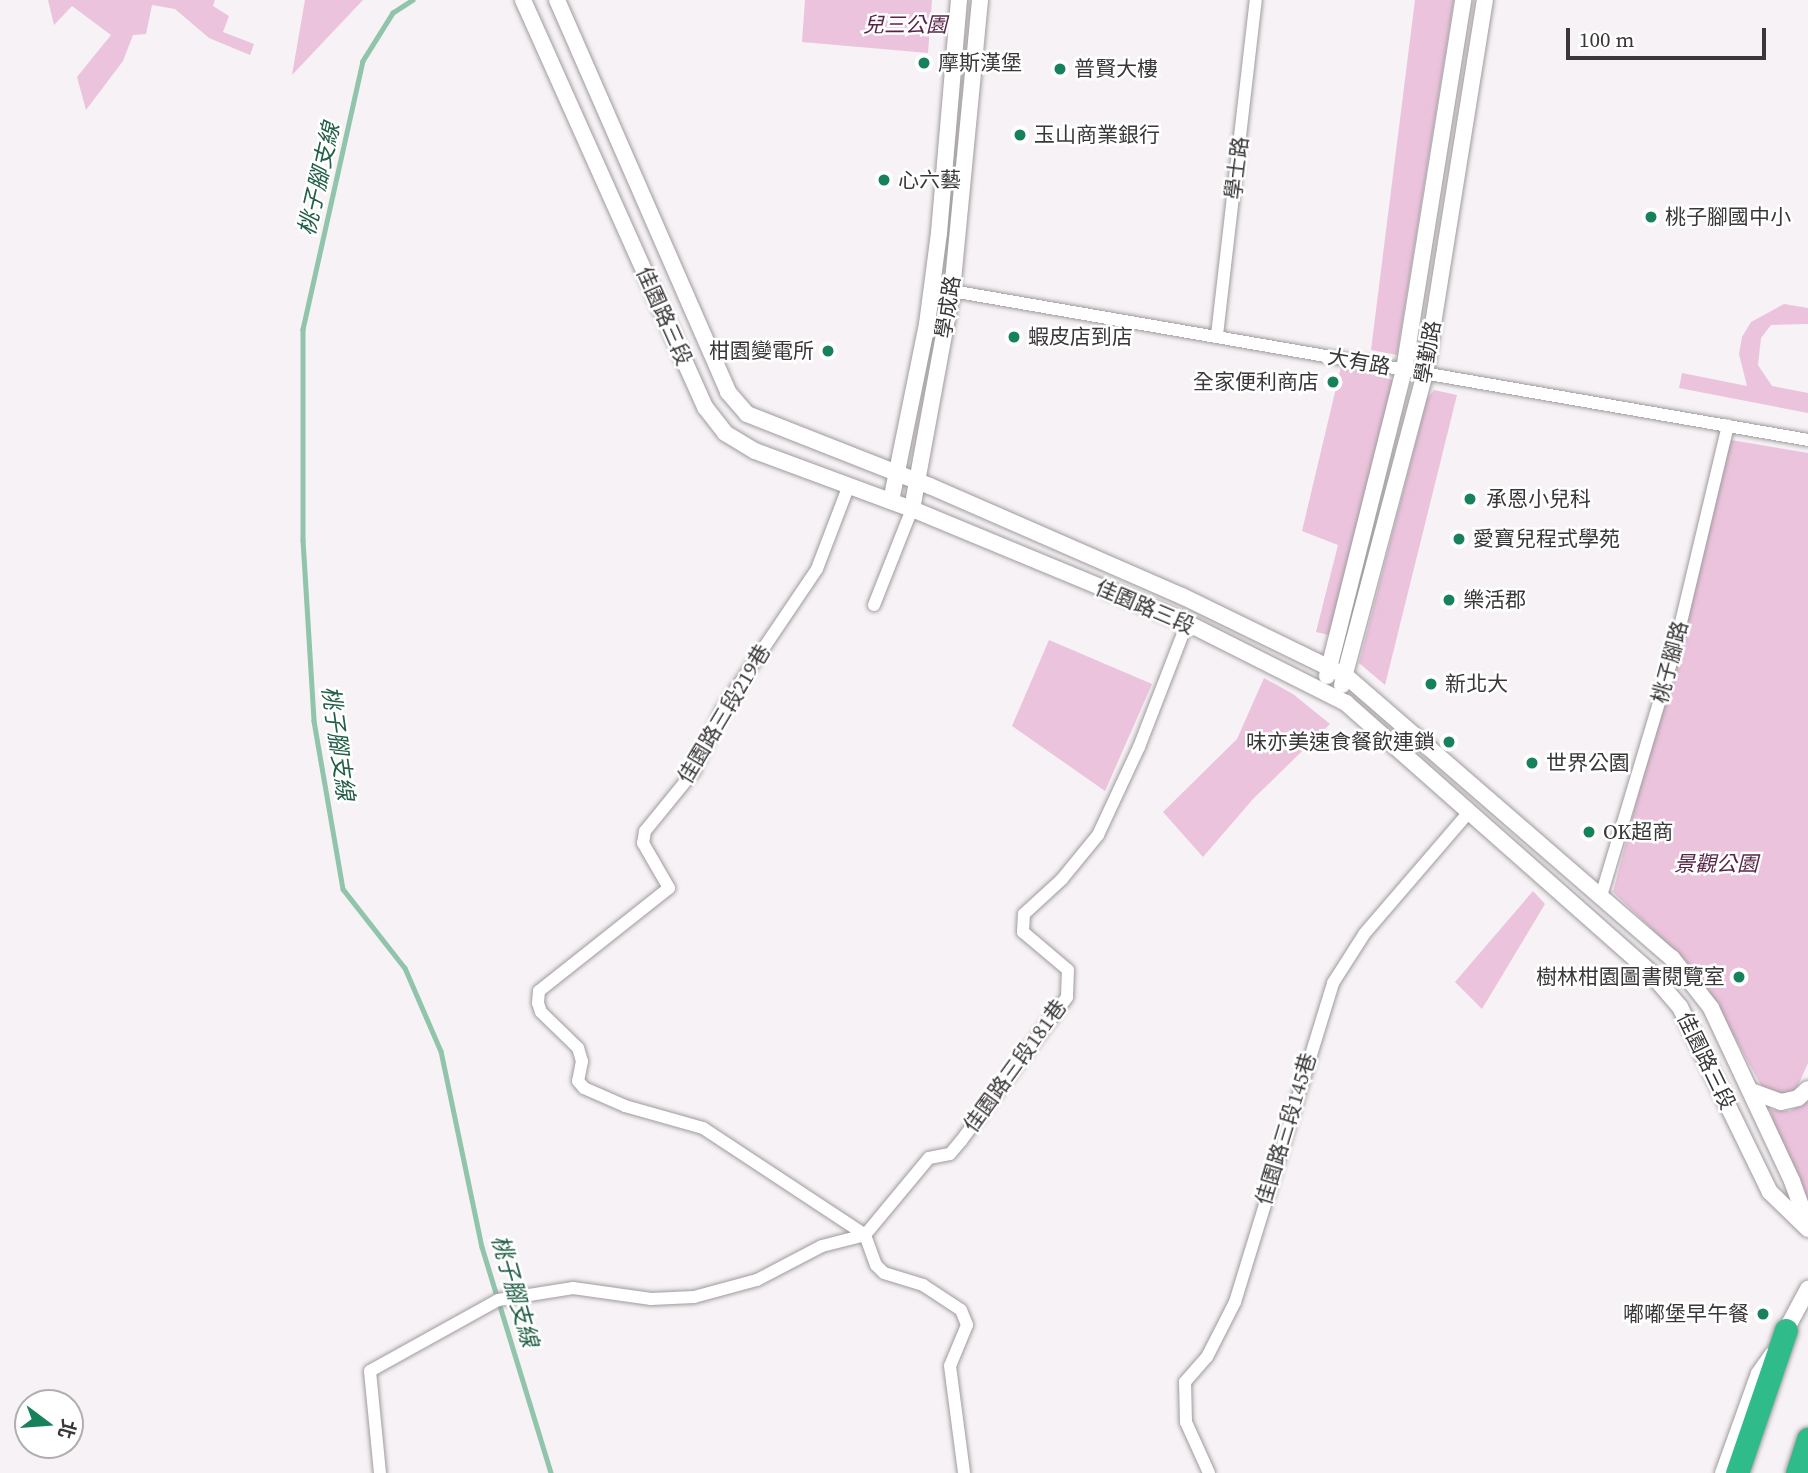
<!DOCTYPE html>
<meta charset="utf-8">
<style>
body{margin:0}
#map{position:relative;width:1808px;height:1473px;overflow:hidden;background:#f6f2f5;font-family:"Source Serif 4","Noto Sans TC",serif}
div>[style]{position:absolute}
.green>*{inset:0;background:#ecc3dd}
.stream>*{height:4.5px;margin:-2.25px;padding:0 2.25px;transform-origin:2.25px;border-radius:2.25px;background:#90c4ab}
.roads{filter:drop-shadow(0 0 2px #9f9b9e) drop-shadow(0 0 2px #9f9b9e)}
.minor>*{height:12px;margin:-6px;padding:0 6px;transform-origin:6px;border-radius:6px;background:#fff}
.tertiary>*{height:16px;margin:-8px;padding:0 8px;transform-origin:8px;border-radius:8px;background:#fff}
.motorway>*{height:23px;margin:-11.5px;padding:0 11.5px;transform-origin:11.5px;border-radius:11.5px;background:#30bc8a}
.dots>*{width:19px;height:19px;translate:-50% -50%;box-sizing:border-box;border:4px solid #fff;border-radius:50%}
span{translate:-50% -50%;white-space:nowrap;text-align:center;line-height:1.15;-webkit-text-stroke:5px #fff;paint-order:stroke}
.park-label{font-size:21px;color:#5a244a;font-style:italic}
.poi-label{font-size:21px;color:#393738}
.left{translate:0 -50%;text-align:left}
.right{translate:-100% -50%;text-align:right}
.street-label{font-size:21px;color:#393738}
.water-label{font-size:23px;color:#215f46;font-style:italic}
.north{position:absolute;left:14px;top:1389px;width:70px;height:70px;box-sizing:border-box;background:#fff;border:2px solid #b0afaf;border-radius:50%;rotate:106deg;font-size:19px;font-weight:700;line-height:28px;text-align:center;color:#393738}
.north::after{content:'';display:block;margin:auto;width:24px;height:32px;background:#17815c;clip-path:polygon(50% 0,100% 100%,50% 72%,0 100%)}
.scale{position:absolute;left:1566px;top:28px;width:200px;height:32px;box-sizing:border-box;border:4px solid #393738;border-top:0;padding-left:9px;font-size:21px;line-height:24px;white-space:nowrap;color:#393738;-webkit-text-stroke:5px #fff;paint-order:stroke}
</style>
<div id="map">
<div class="green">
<div style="clip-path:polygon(48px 0,215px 0,213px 6px,229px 16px,223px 32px,254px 44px,250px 55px,209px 38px,175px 9px,152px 5px,146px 34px,133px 35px,123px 61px,86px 110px,77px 77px,111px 35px,72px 6px,54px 25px)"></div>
<div style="clip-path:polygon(305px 0,363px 0,292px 75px)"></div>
<div style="clip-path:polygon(805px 0,932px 0,928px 53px,802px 42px)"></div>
<div style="clip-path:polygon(1415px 0,1454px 0,1397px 355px,1371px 350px)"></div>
<div style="clip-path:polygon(1784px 304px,1808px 308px,1808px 324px,1771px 325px,1761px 338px,1758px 365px,1772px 386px,1808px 393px,1808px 413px,1679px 388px,1682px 373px,1747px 386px,1739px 354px,1742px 337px,1751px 322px)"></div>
<div style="clip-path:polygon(1341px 367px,1393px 380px,1329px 635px,1316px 632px,1338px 545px,1302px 531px)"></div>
<div style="clip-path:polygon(1434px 390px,1457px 395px,1385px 685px,1359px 663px,1427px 399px)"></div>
<div style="clip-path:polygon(1731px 440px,1808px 453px,1808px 1063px,1796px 1090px,1784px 1094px,1770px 1093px,1761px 1085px,1700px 975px,1613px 892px)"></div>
<div style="clip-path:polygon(1049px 640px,1152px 684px,1105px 791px,1012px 726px)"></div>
<div style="clip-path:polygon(1264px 678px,1293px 694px,1330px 724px,1253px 799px,1203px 857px,1163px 812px,1237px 739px)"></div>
<div style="clip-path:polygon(1533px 891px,1545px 904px,1482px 1009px,1455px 982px)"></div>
<div style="clip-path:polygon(1808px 1100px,1808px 1204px,1789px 1180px,1770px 1110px,1790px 1111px)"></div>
</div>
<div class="stream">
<div style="left:413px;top:0;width:24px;rotate:147deg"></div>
<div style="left:393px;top:13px;width:57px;rotate:122deg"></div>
<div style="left:363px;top:61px;width:275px;rotate:102.6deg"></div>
<div style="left:303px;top:329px;width:211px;rotate:90deg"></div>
<div style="left:303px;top:540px;width:181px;rotate:86.5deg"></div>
<div style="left:314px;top:721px;width:170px;rotate:80.2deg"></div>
<div style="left:343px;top:889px;width:100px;rotate:51.9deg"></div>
<div style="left:405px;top:968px;width:90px;rotate:66.6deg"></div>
<div style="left:441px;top:1051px;width:200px;rotate:78.2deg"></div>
<div style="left:482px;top:1247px;width:236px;rotate:73deg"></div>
</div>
<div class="roads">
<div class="minor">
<div style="left:952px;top:291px;width:869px;rotate:9.87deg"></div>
<div style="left:1217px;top:335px;width:337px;rotate:-83.4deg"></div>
<div style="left:849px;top:485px;width:90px;rotate:110.9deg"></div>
<div style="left:817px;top:569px;width:170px;rotate:124deg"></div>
<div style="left:722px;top:710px;width:67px;rotate:114.7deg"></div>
<div style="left:694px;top:771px;width:77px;rotate:129.2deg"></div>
<div style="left:645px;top:831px;width:12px;rotate:99deg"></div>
<div style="left:643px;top:843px;width:52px;rotate:60deg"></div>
<div style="left:669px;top:888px;width:166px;rotate:141.6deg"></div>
<div style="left:539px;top:991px;width:12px;rotate:95deg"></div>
<div style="left:538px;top:1003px;width:9px;rotate:72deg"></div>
<div style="left:541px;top:1012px;width:52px;rotate:44.2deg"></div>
<div style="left:578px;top:1048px;width:14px;rotate:73deg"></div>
<div style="left:582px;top:1061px;width:20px;rotate:101deg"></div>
<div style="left:578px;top:1081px;width:9px;rotate:49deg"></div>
<div style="left:584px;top:1088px;width:45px;rotate:23.7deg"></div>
<div style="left:625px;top:1106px;width:81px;rotate:15.8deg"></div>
<div style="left:703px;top:1128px;width:194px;rotate:33.4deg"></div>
<div style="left:874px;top:605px;width:103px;rotate:-68.4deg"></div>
<div style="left:1601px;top:896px;width:251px;rotate:-73.3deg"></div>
<div style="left:1673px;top:656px;width:237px;rotate:-76.6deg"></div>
<div style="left:865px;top:1235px;width:100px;rotate:-50.3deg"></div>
<div style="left:929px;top:1158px;width:21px;rotate:-11deg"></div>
<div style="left:950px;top:1154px;width:17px;rotate:-50deg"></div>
<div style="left:961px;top:1141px;width:179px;rotate:-53.6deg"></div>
<div style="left:1067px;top:997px;width:27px;rotate:-88deg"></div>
<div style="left:1068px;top:970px;width:59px;rotate:-139.8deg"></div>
<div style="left:1023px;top:932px;width:18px;rotate:-87deg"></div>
<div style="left:1024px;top:914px;width:52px;rotate:-42.6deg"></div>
<div style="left:1062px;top:879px;width:57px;rotate:-50.7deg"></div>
<div style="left:1098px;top:835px;width:97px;rotate:-65deg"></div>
<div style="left:1139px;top:747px;width:133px;rotate:-68.8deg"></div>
<div style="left:865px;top:1235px;width:32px;rotate:70deg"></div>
<div style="left:876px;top:1265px;width:11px;rotate:45deg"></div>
<div style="left:884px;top:1273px;width:41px;rotate:17.1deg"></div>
<div style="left:923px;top:1285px;width:45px;rotate:33.3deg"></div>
<div style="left:961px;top:1310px;width:16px;rotate:68deg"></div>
<div style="left:967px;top:1325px;width:44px;rotate:112.5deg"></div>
<div style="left:950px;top:1366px;width:108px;rotate:82.5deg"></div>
<div style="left:380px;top:1473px;width:102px;rotate:-95.6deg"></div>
<div style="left:370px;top:1371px;width:146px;rotate:-29deg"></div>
<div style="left:498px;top:1300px;width:76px;rotate:-9.1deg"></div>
<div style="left:573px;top:1288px;width:79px;rotate:8deg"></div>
<div style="left:651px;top:1299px;width:43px;rotate:-2.7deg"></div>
<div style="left:694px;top:1297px;width:65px;rotate:-15.1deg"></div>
<div style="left:757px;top:1280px;width:73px;rotate:-27.6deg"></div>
<div style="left:822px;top:1246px;width:44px;rotate:-14.3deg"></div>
<div style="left:1209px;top:1473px;width:56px;rotate:-114.3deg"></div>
<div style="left:1186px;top:1422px;width:40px;rotate:-91.4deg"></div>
<div style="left:1185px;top:1382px;width:33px;rotate:-49deg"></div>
<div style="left:1207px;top:1357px;width:62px;rotate:-63deg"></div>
<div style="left:1235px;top:1302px;width:334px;rotate:-72.9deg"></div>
<div style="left:1333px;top:983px;width:59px;rotate:-57.4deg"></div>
<div style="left:1365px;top:933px;width:160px;rotate:-49.3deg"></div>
<div style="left:1721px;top:1473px;width:106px;rotate:-70.2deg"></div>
<div style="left:1757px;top:1373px;width:24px;rotate:-55deg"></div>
</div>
<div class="tertiary">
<div style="left:523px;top:0;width:446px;rotate:65.9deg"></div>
<div style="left:705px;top:407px;width:33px;rotate:52deg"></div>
<div style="left:725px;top:433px;width:35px;rotate:31deg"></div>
<div style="left:755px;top:451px;width:167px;rotate:20.3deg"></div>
<div style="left:912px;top:509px;width:298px;rotate:22.5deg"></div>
<div style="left:1187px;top:623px;width:178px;rotate:26.7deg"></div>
<div style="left:1346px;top:703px;width:406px;rotate:41.5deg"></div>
<div style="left:1650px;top:972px;width:46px;rotate:49.4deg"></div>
<div style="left:1680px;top:1007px;width:206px;rotate:64.1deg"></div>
<div style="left:1770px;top:1192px;width:53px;rotate:44.2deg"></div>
<div style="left:557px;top:0;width:428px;rotate:66.4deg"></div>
<div style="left:728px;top:392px;width:29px;rotate:49deg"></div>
<div style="left:747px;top:414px;width:197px;rotate:21.5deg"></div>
<div style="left:930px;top:486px;width:275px;rotate:23.6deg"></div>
<div style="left:1182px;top:596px;width:182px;rotate:26deg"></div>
<div style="left:1346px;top:676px;width:431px;rotate:40.9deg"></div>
<div style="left:1672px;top:958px;width:63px;rotate:52deg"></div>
<div style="left:1711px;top:1008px;width:191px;rotate:64.9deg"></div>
<div style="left:1792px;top:1181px;width:47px;rotate:70deg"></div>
<div style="left:891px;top:501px;width:181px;rotate:-78.5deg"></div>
<div style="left:927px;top:324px;width:92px;rotate:-82.5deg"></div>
<div style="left:939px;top:233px;width:234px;rotate:-85.1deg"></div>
<div style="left:912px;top:509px;width:222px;rotate:-79.6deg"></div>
<div style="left:952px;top:291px;width:292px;rotate:-84.5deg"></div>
<div style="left:1327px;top:676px;width:316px;rotate:-75.9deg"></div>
<div style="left:1404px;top:370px;width:375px;rotate:-80.9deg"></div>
<div style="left:1342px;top:685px;width:322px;rotate:-75.1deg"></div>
<div style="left:1425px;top:374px;width:379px;rotate:-80.9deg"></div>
<div style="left:1751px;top:1091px;width:32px;rotate:20deg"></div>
<div style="left:1781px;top:1102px;width:17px;rotate:-13deg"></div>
<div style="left:1798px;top:1098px;width:13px;rotate:-42deg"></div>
<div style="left:1786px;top:1330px;width:47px;rotate:-61.8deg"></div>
</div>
<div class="motorway">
<div style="left:1737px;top:1473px;width:151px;rotate:-71.1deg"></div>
<div style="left:1797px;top:1473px;width:36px;rotate:-72deg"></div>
</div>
</div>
<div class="dots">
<div style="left:924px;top:63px;background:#17815c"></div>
<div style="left:1060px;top:69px;background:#17815c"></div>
<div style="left:1020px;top:135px;background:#17815c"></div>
<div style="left:884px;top:180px;background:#17815c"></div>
<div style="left:1651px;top:217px;background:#17815c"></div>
<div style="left:1014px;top:337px;background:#17815c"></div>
<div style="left:828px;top:351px;background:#17815c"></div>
<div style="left:1333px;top:382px;background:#17815c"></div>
<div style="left:1470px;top:499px;background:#17815c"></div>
<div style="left:1459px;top:539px;background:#17815c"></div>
<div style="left:1449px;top:600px;background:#17815c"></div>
<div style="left:1431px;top:684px;background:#17815c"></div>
<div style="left:1449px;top:742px;background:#17815c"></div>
<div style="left:1532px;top:763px;background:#17815c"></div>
<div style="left:1589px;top:832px;background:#17815c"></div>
<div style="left:1739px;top:977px;background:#17815c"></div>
<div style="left:1763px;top:1314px;background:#17815c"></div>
</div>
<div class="park-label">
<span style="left:905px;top:25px">兒三公園</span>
<span style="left:1716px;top:864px">景觀公園</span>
</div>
<div class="poi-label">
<span class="left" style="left:938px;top:63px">摩斯漢堡</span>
<span class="left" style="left:1074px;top:69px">普賢大樓</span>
<span class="left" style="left:1034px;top:135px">玉山商業銀行</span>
<span class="left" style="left:898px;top:180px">心六藝</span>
<span class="left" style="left:1665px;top:217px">桃子腳國中小</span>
<span class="left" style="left:1028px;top:337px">蝦皮店到店</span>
<span class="right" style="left:814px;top:351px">柑園變電所</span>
<span class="right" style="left:1319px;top:382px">全家便利商店</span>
<span class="left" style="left:1486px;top:499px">承恩小兒科</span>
<span class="left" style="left:1473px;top:539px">愛寶兒程式學苑</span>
<span class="left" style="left:1463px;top:600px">樂活郡</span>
<span class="left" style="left:1445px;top:684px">新北大</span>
<span class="right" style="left:1435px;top:742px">味亦美速食餐飲連鎖</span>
<span class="left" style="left:1546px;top:763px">世界公園</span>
<span class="left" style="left:1603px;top:832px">OK超商</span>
<span class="right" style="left:1725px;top:977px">樹林柑園圖書閱覽室</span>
<span class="right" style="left:1749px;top:1314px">嘟嘟堡早午餐</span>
</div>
<div class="street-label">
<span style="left:1237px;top:168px;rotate:-83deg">學士路</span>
<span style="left:948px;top:307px;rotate:-81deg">學成路</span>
<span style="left:664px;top:316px;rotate:66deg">佳園路三段</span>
<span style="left:1428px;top:352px;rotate:-80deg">學勤路</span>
<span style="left:1359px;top:362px;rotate:10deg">大有路</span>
<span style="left:1145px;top:607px;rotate:23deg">佳園路三段</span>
<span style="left:1670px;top:662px;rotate:-75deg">桃子腳路</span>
<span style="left:724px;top:714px;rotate:-59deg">佳園路三段219巷</span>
<span style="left:1706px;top:1061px;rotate:64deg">佳園路三段</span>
<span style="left:1015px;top:1066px;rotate:-54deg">佳園路三段181巷</span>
<span style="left:1286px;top:1129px;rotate:-73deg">佳園路三段145巷</span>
</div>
<div class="water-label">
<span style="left:319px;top:179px;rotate:-77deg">桃子腳支線</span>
<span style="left:338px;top:743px;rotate:82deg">桃子腳支線</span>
<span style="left:515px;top:1291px;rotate:74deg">桃子腳支線</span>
</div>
<div class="north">北</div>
<div class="scale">100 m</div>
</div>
